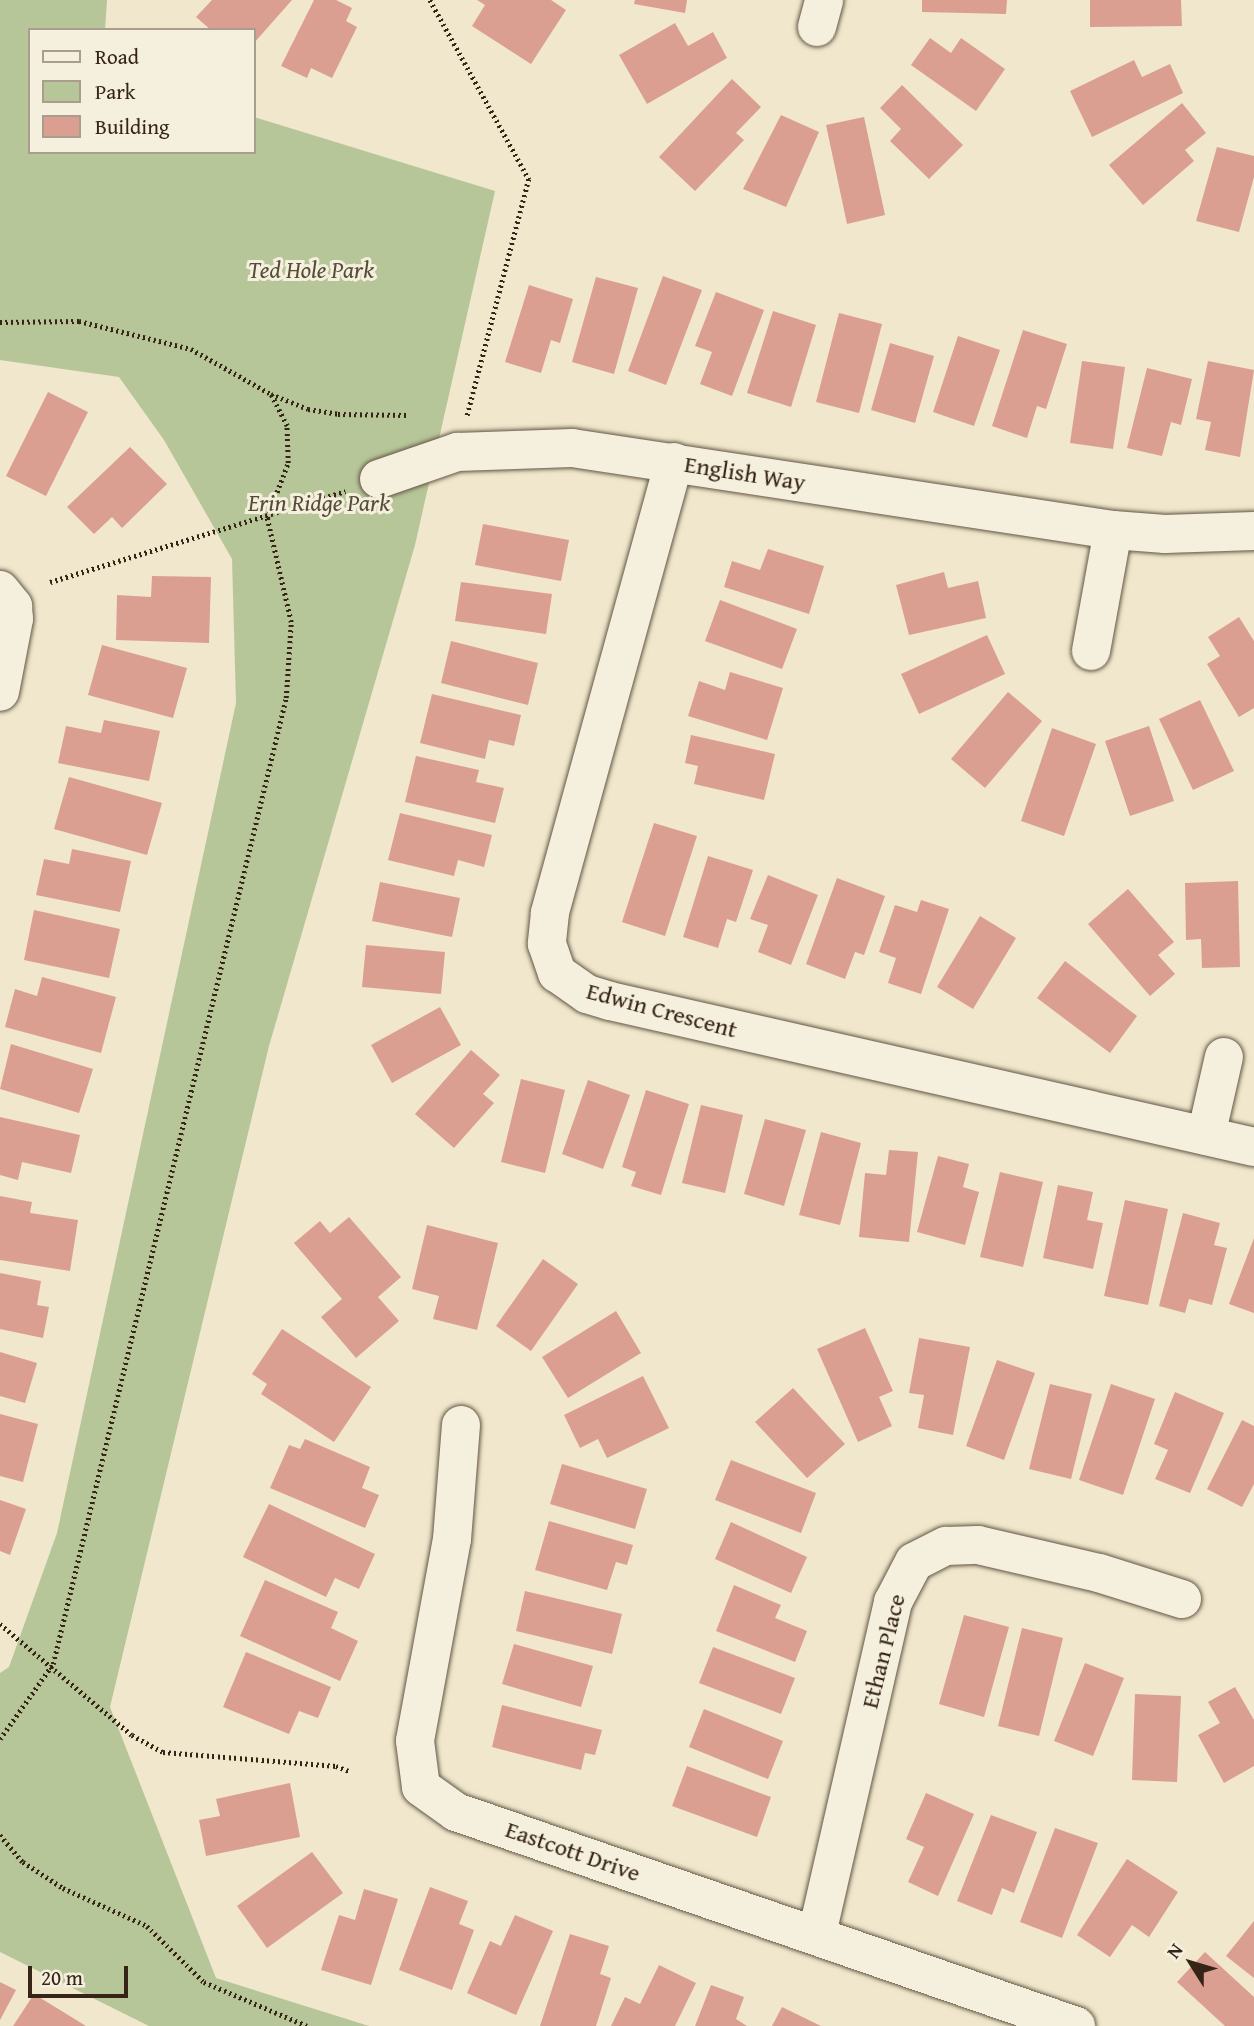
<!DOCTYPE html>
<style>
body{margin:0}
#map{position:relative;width:1254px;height:2026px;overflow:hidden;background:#f0e7cc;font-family:"Gentium Book Plus",serif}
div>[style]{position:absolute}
.green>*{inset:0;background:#b7c699}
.building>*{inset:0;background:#db9f92}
.path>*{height:4.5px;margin-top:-2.25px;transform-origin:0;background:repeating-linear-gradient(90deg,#362516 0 2px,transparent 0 5.5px)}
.roads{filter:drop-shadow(0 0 2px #645644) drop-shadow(0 0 2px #645644)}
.minor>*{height:38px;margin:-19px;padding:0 19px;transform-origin:19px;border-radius:19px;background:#f5efde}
span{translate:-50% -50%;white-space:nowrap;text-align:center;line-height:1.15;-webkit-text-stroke:6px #f5efde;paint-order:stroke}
.park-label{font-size:24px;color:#564d37;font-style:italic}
.street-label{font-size:24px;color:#362516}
.legend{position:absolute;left:28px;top:28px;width:228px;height:126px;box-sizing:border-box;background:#f5efde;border:2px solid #a99e8e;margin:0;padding:9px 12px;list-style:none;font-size:21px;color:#362516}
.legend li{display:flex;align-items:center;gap:14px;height:35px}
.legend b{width:35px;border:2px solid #a99e8e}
.north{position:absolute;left:1156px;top:1928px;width:70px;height:70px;-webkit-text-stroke:5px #f5efde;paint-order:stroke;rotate:307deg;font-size:19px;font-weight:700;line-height:28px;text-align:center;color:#362516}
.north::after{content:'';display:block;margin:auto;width:24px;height:32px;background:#362516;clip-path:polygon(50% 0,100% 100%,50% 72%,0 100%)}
.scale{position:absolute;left:28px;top:1966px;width:100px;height:32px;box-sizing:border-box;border:4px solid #362516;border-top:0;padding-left:9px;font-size:21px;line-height:24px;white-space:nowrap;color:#362516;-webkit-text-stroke:5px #f5efde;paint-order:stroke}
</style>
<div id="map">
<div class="green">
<div style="clip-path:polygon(0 0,107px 0,105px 30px,30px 30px,30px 152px,254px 152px,254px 117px,495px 191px,415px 545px,269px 1046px,110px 1707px,216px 1978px,369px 2026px,149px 2026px,0 1952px,0 1673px,9px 1667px,57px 1533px,236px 703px,232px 559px,164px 440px,119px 377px,0 360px)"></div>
</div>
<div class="building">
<div style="clip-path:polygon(212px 0,292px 0,254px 43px,254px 30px,211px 30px,196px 17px)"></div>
<div style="clip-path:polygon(314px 0,336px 0,352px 8px,346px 21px,357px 27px,332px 78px,311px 68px,307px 78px,281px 66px)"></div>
<div style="clip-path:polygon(477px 0,551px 0,566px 10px,531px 64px,472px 26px,485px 5px)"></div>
<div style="clip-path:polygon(635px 0,687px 0,685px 13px,634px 4px)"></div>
<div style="clip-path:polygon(922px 0,1007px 0,1006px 14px,922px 12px)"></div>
<div style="clip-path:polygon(1090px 0,1181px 0,1182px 26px,1090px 27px)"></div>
<div style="clip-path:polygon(675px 23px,688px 46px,713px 32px,727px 58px,647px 104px,619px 55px)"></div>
<div style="clip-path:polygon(930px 38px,951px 53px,961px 38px,1005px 69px,976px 111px,911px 65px)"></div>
<div style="clip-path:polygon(1134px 60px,1142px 77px,1170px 64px,1183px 93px,1092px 137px,1070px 91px)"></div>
<div style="clip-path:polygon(732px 79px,761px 107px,736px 133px,744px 140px,695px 191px,659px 157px)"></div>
<div style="clip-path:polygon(902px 85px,963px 145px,929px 179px,890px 141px,901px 129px,880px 108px)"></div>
<div style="clip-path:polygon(1182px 103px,1206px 133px,1185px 150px,1194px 161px,1143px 205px,1109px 165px)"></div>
<div style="clip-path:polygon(781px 115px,819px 132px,786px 207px,743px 189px)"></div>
<div style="clip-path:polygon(864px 117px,885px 215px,847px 224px,826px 125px)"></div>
<div style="clip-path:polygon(1217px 147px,1254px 156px,1254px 177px,1239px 232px,1196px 221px)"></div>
<div style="clip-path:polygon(663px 276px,702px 290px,666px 385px,628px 371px)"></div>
<div style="clip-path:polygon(596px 277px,638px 288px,614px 374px,572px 362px)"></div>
<div style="clip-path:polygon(529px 285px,573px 299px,560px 343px,551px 340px,541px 373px,505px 362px)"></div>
<div style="clip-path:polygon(716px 292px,764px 310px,732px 396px,700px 384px,712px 352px,695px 346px)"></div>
<div style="clip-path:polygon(773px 311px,816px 325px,791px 407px,747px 393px)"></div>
<div style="clip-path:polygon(839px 313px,882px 324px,859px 413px,816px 402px)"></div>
<div style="clip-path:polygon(1023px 330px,1067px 344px,1046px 409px,1037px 406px,1027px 438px,992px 426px)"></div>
<div style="clip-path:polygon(958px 336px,1000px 350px,974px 426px,933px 412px)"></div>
<div style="clip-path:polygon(890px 343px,934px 356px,915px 423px,871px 410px)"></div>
<div style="clip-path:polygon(1082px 361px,1125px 367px,1113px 449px,1070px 443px)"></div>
<div style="clip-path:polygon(1208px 361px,1254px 370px,1240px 457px,1205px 450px,1211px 422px,1196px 419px)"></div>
<div style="clip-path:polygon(1147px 368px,1192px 379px,1181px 425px,1171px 422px,1162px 456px,1127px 448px)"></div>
<div style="clip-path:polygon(48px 392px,88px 412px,46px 496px,6px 476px)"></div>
<div style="clip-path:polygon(130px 447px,167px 484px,122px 528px,112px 517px,94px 534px,67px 507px)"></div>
<div style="clip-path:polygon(483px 524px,569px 540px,561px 581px,475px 565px)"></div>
<div style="clip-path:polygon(768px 549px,824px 566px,809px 614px,724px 587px,732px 561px,760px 570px)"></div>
<div style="clip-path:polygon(944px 572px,948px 588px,978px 581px,986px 618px,909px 635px,896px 585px)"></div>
<div style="clip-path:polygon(152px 576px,211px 577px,209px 643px,116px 640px,117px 595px,151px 597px)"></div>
<div style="clip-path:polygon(461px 582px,552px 594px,546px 634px,455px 621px)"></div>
<div style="clip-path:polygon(720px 600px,797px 629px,782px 669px,705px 641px)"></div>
<div style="clip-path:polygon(1239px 617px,1254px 641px,1254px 708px,1239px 717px,1207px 664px,1220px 656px,1208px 637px)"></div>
<div style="clip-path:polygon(987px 635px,1005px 674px,919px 714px,901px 674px)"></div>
<div style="clip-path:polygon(451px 641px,538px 663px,528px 705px,441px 683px)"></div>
<div style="clip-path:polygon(102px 645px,187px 668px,173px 718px,88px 695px)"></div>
<div style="clip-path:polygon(730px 672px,783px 688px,767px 740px,688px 716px,699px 681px,725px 690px)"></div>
<div style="clip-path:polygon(1008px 692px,1042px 721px,985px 788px,951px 759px)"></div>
<div style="clip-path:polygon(432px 694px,521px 715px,514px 746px,489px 740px,485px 759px,420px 743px)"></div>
<div style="clip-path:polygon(1200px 700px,1234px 771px,1193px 790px,1159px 719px)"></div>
<div style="clip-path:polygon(104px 720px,160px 731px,149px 781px,58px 763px,66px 726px,101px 733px)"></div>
<div style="clip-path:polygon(1149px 726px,1174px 801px,1130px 816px,1105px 741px)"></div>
<div style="clip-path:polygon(1052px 728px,1096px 744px,1064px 836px,1021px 821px)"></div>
<div style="clip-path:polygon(691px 735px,775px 754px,764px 800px,694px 784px,698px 766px,685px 763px)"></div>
<div style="clip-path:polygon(416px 756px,479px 770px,476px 782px,504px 788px,495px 823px,405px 802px)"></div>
<div style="clip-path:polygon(69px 777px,162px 803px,147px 855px,54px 829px)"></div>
<div style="clip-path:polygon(400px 813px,492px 835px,484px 867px,458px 860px,454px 876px,388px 860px)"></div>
<div style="clip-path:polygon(654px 823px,697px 836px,665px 936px,622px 922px)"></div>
<div style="clip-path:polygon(72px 849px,131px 861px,120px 912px,36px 895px,44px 859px,69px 864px)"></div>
<div style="clip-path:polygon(708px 856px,753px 870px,736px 922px,727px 919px,718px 948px,683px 937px)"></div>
<div style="clip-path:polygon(768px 875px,818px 895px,791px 965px,758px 952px,768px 925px,750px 919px)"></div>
<div style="clip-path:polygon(837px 878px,885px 896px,864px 955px,855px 952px,845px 979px,806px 964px)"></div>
<div style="clip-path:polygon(1238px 881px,1240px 967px,1202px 968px,1201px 939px,1186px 940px,1185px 883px)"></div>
<div style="clip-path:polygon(380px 882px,460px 898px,452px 937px,372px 921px)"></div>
<div style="clip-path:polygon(1128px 889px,1174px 942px,1158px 955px,1175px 974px,1150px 996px,1088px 924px)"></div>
<div style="clip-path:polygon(921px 900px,949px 909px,921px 994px,888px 983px,896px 958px,879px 952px,895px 905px,917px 912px)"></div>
<div style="clip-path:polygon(34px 910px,120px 929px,109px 978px,24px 960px)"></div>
<div style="clip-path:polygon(980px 916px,1016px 938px,973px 1009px,937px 987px)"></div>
<div style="clip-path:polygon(366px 945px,445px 952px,441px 994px,362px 987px)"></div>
<div style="clip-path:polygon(1065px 961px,1137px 1016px,1110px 1053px,1037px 998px)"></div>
<div style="clip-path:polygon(42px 977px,116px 997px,101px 1053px,5px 1027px,15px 989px,37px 996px)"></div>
<div style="clip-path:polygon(440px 1007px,461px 1045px,392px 1083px,371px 1045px)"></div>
<div style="clip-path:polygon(11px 1044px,93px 1069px,79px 1113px,0 1089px)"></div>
<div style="clip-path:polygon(471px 1050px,500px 1075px,483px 1094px,494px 1103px,454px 1148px,415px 1114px)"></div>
<div style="clip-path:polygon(521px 1079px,565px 1090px,545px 1173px,501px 1162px)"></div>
<div style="clip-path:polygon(588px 1080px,630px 1095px,603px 1169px,562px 1154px)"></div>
<div style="clip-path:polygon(646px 1090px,689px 1104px,661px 1195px,631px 1186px,636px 1172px,622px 1167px)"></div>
<div style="clip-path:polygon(701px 1105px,743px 1115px,725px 1193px,682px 1183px)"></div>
<div style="clip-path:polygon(0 1117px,80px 1135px,71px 1173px,22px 1162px,18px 1180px,0 1175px)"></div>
<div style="clip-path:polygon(765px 1119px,806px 1130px,784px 1206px,744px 1194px)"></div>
<div style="clip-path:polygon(821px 1132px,861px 1143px,840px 1225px,799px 1215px)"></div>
<div style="clip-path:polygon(889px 1150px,918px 1152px,909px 1242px,859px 1237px,865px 1173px,886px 1175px)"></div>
<div style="clip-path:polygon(938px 1156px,969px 1164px,963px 1187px,979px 1192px,965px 1245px,917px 1232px)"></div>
<div style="clip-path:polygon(1000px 1172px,1043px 1182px,1023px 1267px,980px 1257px)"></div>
<div style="clip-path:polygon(1058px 1185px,1093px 1192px,1087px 1220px,1103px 1223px,1093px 1269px,1043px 1258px)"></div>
<div style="clip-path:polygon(0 1196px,32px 1202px,30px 1213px,78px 1220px,70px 1271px,0 1260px)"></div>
<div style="clip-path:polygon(1125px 1200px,1168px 1209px,1148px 1305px,1104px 1296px)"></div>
<div style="clip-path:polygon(1183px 1213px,1220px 1223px,1214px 1245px,1227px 1248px,1212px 1305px,1189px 1299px,1185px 1313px,1159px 1306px)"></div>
<div style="clip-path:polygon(349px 1217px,401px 1277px,378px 1297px,399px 1321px,356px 1358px,321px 1317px,342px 1299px,294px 1243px,320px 1221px,330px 1233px)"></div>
<div style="clip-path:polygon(427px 1225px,498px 1243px,477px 1330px,433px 1319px,439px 1296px,412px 1289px)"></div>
<div style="clip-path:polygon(1254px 1238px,1254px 1313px,1229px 1304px)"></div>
<div style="clip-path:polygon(543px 1259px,578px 1284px,531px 1351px,496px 1326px)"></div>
<div style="clip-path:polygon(0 1273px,41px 1281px,37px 1305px,49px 1307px,43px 1338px,0 1329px)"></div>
<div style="clip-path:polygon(616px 1311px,641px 1353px,568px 1398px,542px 1357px)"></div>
<div style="clip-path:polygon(865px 1328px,893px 1391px,879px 1397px,892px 1426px,858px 1442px,817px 1349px)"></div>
<div style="clip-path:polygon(282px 1329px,371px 1387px,334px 1442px,261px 1394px,267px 1384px,252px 1374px)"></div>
<div style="clip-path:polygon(919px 1338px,970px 1347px,953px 1435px,918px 1428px,924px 1395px,909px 1393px)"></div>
<div style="clip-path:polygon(0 1352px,37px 1363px,25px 1403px,0 1396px)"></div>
<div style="clip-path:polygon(997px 1360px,1035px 1373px,1004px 1460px,966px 1446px)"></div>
<div style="clip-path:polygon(643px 1376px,669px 1428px,607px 1458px,598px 1439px,580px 1448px,564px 1415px)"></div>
<div style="clip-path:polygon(1050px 1384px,1092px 1394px,1071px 1479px,1029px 1469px)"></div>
<div style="clip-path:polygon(1111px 1384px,1155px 1399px,1123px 1495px,1079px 1480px)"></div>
<div style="clip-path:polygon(793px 1388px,845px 1444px,807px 1478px,755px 1422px)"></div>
<div style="clip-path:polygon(1175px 1392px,1224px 1413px,1190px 1493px,1155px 1479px,1168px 1450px,1154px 1444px)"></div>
<div style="clip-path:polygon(0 1414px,38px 1424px,23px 1482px,0 1476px)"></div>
<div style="clip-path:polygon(1242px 1420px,1254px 1426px,1254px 1484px,1242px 1507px,1207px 1489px)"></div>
<div style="clip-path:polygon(305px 1439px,370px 1467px,362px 1488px,379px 1495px,365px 1528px,270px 1488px,289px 1445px,300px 1449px)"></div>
<div style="clip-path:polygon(731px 1460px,816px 1493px,801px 1533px,715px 1500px)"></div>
<div style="clip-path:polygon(562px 1464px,647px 1489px,635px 1529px,550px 1504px)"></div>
<div style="clip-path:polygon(0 1500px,26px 1509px,10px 1555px,0 1551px)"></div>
<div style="clip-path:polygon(269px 1504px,375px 1554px,359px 1589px,335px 1578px,326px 1597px,243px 1557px)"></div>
<div style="clip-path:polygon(549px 1521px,633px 1545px,627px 1565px,616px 1562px,607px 1590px,535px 1570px)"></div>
<div style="clip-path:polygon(731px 1522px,807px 1557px,791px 1593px,715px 1559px)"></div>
<div style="clip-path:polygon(265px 1580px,338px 1612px,331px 1628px,358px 1641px,340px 1681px,240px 1636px)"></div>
<div style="clip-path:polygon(734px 1585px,781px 1605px,775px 1618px,807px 1631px,795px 1662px,716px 1631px)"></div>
<div style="clip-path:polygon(525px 1591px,622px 1614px,612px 1654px,516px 1631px)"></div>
<div style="clip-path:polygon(964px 1615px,1009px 1627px,984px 1717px,939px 1704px)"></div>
<div style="clip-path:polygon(1022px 1628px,1063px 1638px,1039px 1736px,998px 1726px)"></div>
<div style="clip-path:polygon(514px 1644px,593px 1666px,581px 1707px,502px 1684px)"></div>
<div style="clip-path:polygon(713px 1647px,795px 1678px,781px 1714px,699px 1683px)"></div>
<div style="clip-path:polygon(246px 1652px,331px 1687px,318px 1718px,299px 1711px,289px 1734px,223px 1707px)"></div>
<div style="clip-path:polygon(1085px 1663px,1124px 1678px,1093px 1756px,1054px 1741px)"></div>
<div style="clip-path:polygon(1235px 1687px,1254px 1720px,1254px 1766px,1224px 1783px,1198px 1735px,1220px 1723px,1208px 1702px)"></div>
<div style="clip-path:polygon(1135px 1694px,1181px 1696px,1177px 1782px,1132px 1780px)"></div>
<div style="clip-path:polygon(502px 1705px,602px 1730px,595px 1755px,585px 1753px,581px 1770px,492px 1747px)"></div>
<div style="clip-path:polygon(704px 1709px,783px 1741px,768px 1779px,689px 1747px)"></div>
<div style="clip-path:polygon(687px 1766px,771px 1797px,757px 1837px,672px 1806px)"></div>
<div style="clip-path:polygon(290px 1783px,300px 1837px,206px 1856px,199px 1820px,220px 1816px,216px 1799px)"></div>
<div style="clip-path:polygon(926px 1793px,974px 1814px,938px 1896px,908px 1882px,924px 1847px,906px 1839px)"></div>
<div style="clip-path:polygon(991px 1815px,1037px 1832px,1014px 1893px,1002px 1888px,992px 1915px,957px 1901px)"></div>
<div style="clip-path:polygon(1055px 1828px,1098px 1843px,1062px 1938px,1020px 1922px)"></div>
<div style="clip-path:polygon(312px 1852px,343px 1893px,267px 1948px,237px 1906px)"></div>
<div style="clip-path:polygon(1127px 1859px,1178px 1892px,1149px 1937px,1132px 1925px,1110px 1957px,1077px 1935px)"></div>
<div style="clip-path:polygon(430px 1887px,468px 1901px,459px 1924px,474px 1930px,452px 1990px,399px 1970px)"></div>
<div style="clip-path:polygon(364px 1889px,398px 1899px,371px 1985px,321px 1970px,339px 1915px,355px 1920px)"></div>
<div style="clip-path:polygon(515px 1915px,553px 1931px,516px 2015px,467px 1993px,490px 1941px,501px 1946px)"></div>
<div style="clip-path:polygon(1254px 1921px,1254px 1978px,1226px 1956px)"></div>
<div style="clip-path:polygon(570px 1934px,609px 1946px,600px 1974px,611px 1978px,596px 2026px,540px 2026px)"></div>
<div style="clip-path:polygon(1205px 1952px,1254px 1997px,1254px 2026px,1225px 2026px,1177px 1982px)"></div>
<div style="clip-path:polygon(659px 1965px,696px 1983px,675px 2026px,611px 2026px,625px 1997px,640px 2004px)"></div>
<div style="clip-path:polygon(0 1982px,16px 1990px,0 2020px)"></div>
<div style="clip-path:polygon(711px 1985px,744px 1997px,736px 2019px,747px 2026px,695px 2026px)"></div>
<div style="clip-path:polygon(34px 1994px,86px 2026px,13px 2026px)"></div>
<div style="clip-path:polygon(782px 2007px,821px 2026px,772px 2026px)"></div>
</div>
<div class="path">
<div style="left:430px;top:0;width:205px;rotate:61.1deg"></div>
<div style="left:529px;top:179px;width:246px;rotate:104.6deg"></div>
<div style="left:0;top:322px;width:79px;rotate:-0.7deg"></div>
<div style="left:79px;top:321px;width:115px;rotate:14deg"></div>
<div style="left:191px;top:349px;width:92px;rotate:29.4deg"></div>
<div style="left:271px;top:394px;width:40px;rotate:22deg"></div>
<div style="left:308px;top:409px;width:30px;rotate:9deg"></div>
<div style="left:338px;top:414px;width:70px;rotate:0.8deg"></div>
<div style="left:50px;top:582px;width:309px;rotate:-17.1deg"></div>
<div style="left:0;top:1624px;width:172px;rotate:40.1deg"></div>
<div style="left:132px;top:1735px;width:35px;rotate:29deg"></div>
<div style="left:163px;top:1752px;width:174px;rotate:4.6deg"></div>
<div style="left:336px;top:1766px;width:14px;rotate:21deg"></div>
<div style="left:0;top:1739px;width:92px;rotate:-54.8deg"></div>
<div style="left:53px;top:1664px;width:994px;rotate:-76.44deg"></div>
<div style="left:286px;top:698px;width:76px;rotate:-86.2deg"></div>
<div style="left:291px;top:622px;width:107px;rotate:-103deg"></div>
<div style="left:267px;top:518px;width:59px;rotate:-69.1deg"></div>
<div style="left:288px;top:463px;width:37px;rotate:-92deg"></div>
<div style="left:287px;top:426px;width:36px;rotate:-117deg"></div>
<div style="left:0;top:1835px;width:35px;rotate:50deg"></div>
<div style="left:23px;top:1862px;width:48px;rotate:33deg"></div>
<div style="left:63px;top:1888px;width:92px;rotate:24.3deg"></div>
<div style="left:147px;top:1926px;width:80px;rotate:44.5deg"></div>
<div style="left:204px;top:1982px;width:112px;rotate:23.1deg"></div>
</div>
<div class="roads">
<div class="minor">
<div style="left:817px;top:27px;width:28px;rotate:-75deg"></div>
<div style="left:674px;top:462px;width:468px;rotate:105.4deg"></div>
<div style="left:550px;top:913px;width:31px;rotate:96deg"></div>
<div style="left:547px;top:944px;width:31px;rotate:71deg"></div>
<div style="left:557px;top:973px;width:37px;rotate:35deg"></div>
<div style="left:587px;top:994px;width:24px;rotate:17deg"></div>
<div style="left:610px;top:1001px;width:660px;rotate:12.77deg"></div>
<div style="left:379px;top:479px;width:83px;rotate:-19.1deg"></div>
<div style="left:457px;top:452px;width:115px;rotate:-2deg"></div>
<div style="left:572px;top:448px;width:547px;rotate:8.62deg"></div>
<div style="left:1113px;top:530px;width:52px;rotate:4.4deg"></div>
<div style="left:1165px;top:534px;width:89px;rotate:-1.9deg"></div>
<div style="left:0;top:590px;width:21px;rotate:51deg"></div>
<div style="left:13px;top:606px;width:13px;rotate:86deg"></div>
<div style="left:14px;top:619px;width:74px;rotate:100.9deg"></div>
<div style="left:1091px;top:651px;width:123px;rotate:-79.7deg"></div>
<div style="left:1206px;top:1136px;width:81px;rotate:-77.2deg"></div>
<div style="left:461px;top:1425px;width:114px;rotate:94.5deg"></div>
<div style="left:452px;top:1539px;width:205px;rotate:100.4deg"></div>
<div style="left:415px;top:1741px;width:46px;rotate:82.6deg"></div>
<div style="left:421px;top:1787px;width:43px;rotate:35.5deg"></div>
<div style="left:456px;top:1812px;width:656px;rotate:19.04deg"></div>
<div style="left:817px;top:1934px;width:341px;rotate:-77.1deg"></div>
<div style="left:893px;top:1602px;width:45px;rotate:-62.3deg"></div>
<div style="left:914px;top:1562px;width:36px;rotate:-27deg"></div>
<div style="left:946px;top:1546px;width:32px;rotate:-2deg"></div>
<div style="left:978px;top:1545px;width:124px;rotate:13deg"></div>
<div style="left:1099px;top:1573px;width:87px;rotate:17.4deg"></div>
</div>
</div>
<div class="park-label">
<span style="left:311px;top:270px">Ted Hole Park</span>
<span style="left:319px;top:503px">Erin Ridge Park</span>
</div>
<div class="street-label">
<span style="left:745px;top:473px;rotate:9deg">English Way</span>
<span style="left:662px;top:1010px;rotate:15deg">Edwin Crescent</span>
<span style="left:883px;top:1651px;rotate:-76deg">Ethan Place</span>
<span style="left:573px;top:1851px;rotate:19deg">Eastcott Drive</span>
</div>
<ul class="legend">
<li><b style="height:9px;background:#f5efde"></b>Road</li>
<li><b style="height:19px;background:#b7c699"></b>Park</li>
<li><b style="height:19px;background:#db9f92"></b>Building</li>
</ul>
<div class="north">N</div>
<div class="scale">20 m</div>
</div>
